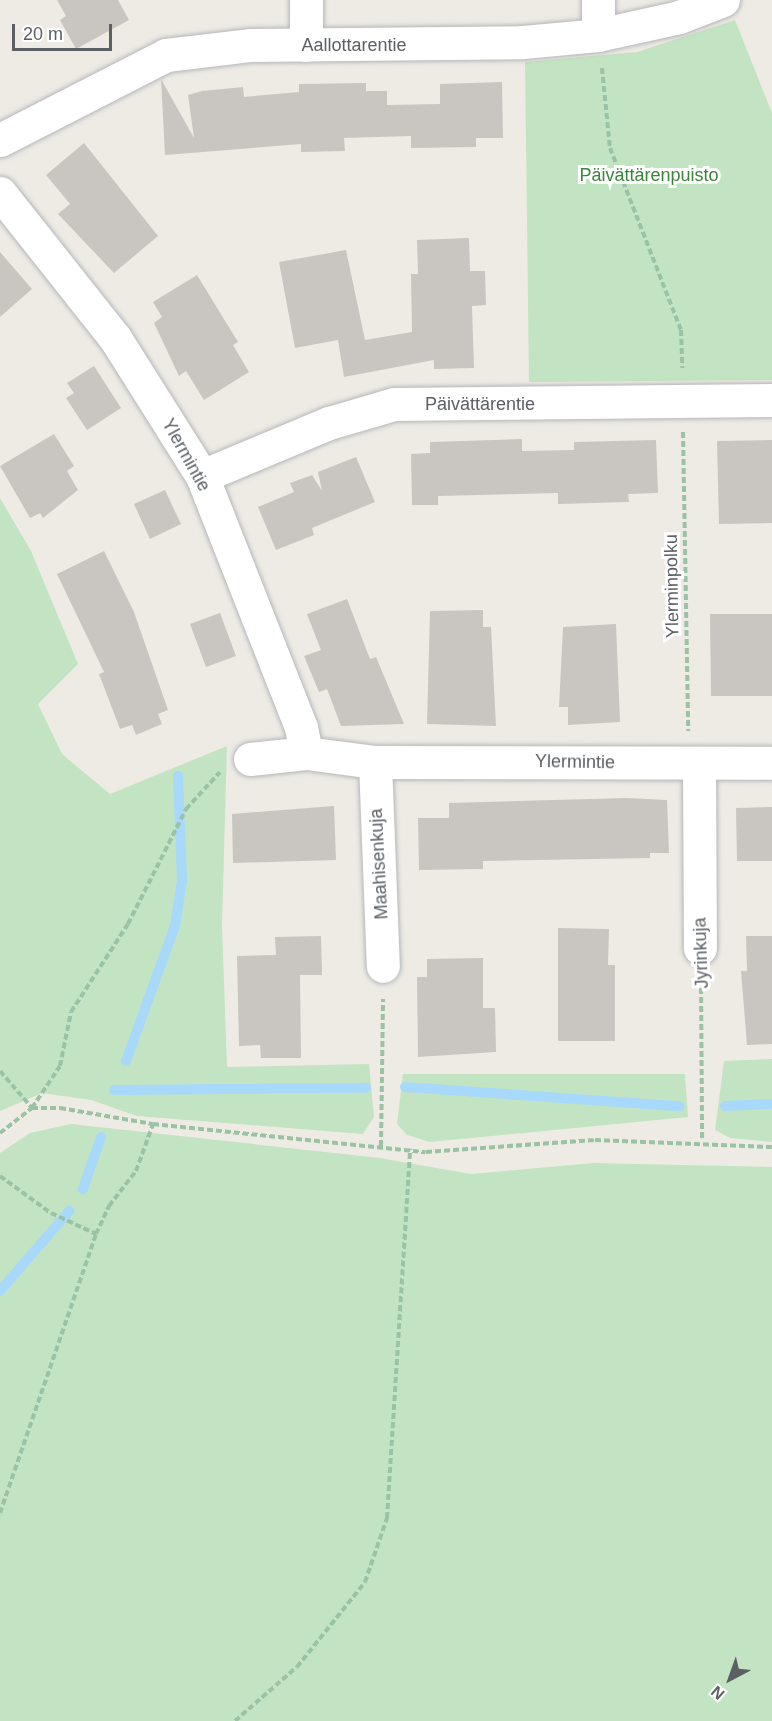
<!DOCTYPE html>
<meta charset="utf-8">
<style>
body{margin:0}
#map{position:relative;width:772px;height:1721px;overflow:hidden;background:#eeebe4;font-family:Helvetica,sans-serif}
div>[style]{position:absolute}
.green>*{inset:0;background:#c3e4c2}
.stream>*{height:10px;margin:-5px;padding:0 5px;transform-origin:5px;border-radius:5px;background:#a8d9fa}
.building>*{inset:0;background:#c9c6c1}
.path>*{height:4px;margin-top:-2px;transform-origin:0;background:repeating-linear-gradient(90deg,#9ac2a4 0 6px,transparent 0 9px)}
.roads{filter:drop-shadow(0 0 2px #b4b7ba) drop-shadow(0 0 2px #b4b7ba)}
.minor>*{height:33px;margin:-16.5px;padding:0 16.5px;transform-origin:16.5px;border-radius:16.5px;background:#fff}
span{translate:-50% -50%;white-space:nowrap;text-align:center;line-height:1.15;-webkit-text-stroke:6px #fff;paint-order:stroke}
.street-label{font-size:18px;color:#5c6064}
.park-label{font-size:18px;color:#3b843b}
.north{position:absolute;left:700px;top:1649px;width:60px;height:60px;-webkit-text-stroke:4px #fff;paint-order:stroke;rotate:221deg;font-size:16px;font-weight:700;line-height:24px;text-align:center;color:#5c6064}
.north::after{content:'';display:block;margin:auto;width:21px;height:27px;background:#5c6064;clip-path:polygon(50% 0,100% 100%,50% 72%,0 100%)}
.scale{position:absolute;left:12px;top:24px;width:100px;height:27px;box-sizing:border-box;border:3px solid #5c6064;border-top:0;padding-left:8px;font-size:18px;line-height:21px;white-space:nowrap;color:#5c6064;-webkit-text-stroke:4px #fff;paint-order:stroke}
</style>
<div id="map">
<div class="green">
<div style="clip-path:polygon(735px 20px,772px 113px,772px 380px,529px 382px,525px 62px,637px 52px)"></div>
<div style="clip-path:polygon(0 498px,31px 551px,78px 664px,38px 704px,62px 754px,110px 794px,227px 746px,222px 925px,227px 1067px,369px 1064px,374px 1117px,363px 1134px,137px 1116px,91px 1100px,42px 1093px,0 1111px)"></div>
<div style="clip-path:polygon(772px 1059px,772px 1142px,730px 1138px,715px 1130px,724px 1061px)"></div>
<div style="clip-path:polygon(403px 1074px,685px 1074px,688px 1117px,430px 1142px,407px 1135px,397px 1124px)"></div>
<div style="clip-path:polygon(71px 1124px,380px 1158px,471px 1174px,593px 1163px,772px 1167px,772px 1721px,0 1721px,0 1153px,30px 1133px)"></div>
</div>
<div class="stream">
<div style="left:126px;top:1061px;width:144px;rotate:-70.1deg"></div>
<div style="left:175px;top:926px;width:47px;rotate:-81.3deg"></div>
<div style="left:182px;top:880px;width:104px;rotate:-92.2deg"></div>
<div style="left:405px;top:1087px;width:275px;rotate:4deg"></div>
<div style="left:114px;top:1090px;width:252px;rotate:-0.5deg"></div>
<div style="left:725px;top:1106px;width:47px;rotate:-2.4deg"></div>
<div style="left:83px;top:1189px;width:55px;rotate:-70.9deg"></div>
<div style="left:0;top:1291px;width:106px;rotate:-49.2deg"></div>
</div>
<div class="building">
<div style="clip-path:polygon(57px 0,118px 0,129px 20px,76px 49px,60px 20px,66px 16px)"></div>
<div style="clip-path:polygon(161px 79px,194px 138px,188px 95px,202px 91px,243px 87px,244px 97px,299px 92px,299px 84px,366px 83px,366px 91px,387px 91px,387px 105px,440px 104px,440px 84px,502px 82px,503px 138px,476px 138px,476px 147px,411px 148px,411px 136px,344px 138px,345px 151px,301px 152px,301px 144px,165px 155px)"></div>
<div style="clip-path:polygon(84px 143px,158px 236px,114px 273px,58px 214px,70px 204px,46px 175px)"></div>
<div style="clip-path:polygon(469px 238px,470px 271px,485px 271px,486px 305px,472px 306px,474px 368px,434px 369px,434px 360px,344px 377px,338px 340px,295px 348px,279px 262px,346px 250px,365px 340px,412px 332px,411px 274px,418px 274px,417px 240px)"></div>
<div style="clip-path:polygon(0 252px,32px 289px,0 317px)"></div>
<div style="clip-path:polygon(197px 275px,238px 342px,233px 345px,249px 372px,204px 400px,186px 371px,179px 376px,154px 323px,162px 317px,153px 302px)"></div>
<div style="clip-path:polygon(94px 366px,121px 408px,87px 430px,66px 398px,74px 393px,67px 383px)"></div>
<div style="clip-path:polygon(54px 434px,74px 466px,67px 471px,78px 490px,43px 518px,40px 513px,30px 518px,0 466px)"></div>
<div style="clip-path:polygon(522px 439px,522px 451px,574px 450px,574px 442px,656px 440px,658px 493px,628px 494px,629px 502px,558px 504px,558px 493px,438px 496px,438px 505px,412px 505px,411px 454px,430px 453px,430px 442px)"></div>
<div style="clip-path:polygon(772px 440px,772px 523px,719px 524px,717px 441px)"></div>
<div style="clip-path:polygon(356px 457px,375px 502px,312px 528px,314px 535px,276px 550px,258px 507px,294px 492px,290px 483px,312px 475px,322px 491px,318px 472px)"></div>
<div style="clip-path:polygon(165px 490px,181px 524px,150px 539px,134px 504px)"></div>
<div style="clip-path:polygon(104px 551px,134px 612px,168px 710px,158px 714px,162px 724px,136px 735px,132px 725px,120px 729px,99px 674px,104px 672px,57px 574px)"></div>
<div style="clip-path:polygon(347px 599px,370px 659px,376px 657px,404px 724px,341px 726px,327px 689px,319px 692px,304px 656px,321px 650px,307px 614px)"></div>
<div style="clip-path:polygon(483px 610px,483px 627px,491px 627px,496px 726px,427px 724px,430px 611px)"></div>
<div style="clip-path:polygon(220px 613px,236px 656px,206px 667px,190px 624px)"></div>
<div style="clip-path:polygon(710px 614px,772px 614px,772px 696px,711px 696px)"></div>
<div style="clip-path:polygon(616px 624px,620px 722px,568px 725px,568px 707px,559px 707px,563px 627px)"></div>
<div style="clip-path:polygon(627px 798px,667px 800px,669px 853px,650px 853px,650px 858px,483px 861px,483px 869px,419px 870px,418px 818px,449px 818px,449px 803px)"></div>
<div style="clip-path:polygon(334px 806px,336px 860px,233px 863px,232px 814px)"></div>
<div style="clip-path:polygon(772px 807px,772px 861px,737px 861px,736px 808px)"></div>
<div style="clip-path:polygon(558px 928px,609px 929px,608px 965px,615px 965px,615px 1041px,558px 1041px)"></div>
<div style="clip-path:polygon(321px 936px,322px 975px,300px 975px,301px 1058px,261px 1058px,260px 1045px,239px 1046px,237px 956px,276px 955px,275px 937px)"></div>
<div style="clip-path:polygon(746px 936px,772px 936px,772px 1044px,747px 1045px,741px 971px,747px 971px)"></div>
<div style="clip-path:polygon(483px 958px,483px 1008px,495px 1008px,496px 1052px,418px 1057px,417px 977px,427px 977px,427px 959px)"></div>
</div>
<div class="path">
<div style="left:602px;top:68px;width:80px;rotate:84.3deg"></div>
<div style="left:610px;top:148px;width:195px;rotate:68.7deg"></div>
<div style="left:681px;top:330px;width:38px;rotate:88deg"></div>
<div style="left:683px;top:432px;width:299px;rotate:89deg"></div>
<div style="left:701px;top:979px;width:162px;rotate:89.6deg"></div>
<div style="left:0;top:1071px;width:49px;rotate:49.1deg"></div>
<div style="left:32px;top:1108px;width:50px;rotate:-56.3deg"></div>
<div style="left:60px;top:1066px;width:55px;rotate:-78.5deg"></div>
<div style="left:71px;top:1012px;width:105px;rotate:-57.1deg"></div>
<div style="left:128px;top:924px;width:129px;rotate:-63.2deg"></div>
<div style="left:186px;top:809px;width:50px;rotate:-47.4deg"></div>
<div style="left:0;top:1133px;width:41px;rotate:-38deg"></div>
<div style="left:32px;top:1108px;width:28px"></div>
<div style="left:60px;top:1108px;width:94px;rotate:9.8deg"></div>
<div style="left:153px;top:1124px;width:274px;rotate:5.9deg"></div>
<div style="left:426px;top:1152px;width:169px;rotate:-4.1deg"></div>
<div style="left:595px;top:1140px;width:177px;rotate:2.3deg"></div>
<div style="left:381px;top:1146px;width:147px;rotate:-89.2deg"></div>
<div style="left:0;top:1176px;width:63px;rotate:36deg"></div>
<div style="left:51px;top:1213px;width:50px;rotate:25deg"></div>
<div style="left:0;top:1513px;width:295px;rotate:-71deg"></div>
<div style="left:96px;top:1234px;width:31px;rotate:-65deg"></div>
<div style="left:109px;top:1206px;width:44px;rotate:-52.4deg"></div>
<div style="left:136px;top:1171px;width:50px;rotate:-70.1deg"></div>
<div style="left:235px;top:1721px;width:82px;rotate:-41.1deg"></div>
<div style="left:297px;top:1667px;width:109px;rotate:-51.3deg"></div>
<div style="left:365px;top:1582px;width:68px;rotate:-71deg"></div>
<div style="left:387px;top:1518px;width:370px;rotate:-86.4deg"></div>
</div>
<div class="roads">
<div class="minor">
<div style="left:306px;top:0;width:45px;rotate:90deg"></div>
<div style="left:598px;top:0;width:35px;rotate:90deg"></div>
<div style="left:0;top:140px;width:186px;rotate:-27.1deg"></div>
<div style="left:166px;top:55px;width:86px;rotate:-6.7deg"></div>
<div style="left:251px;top:45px;width:272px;rotate:-0.6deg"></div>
<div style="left:523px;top:42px;width:75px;rotate:-5.3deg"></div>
<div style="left:598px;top:35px;width:83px;rotate:-12.5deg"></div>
<div style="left:679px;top:17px;width:47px;rotate:-21.1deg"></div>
<div style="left:0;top:193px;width:185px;rotate:51.6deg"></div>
<div style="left:115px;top:338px;width:163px;rotate:57.8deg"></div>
<div style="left:202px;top:476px;width:270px;rotate:68.5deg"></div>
<div style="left:301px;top:727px;width:26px;rotate:79deg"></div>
<div style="left:202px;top:476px;width:138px;rotate:-22.7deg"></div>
<div style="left:329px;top:423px;width:68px;rotate:-16.3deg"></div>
<div style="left:394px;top:404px;width:378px;rotate:-0.6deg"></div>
<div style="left:250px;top:759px;width:56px;rotate:-6.1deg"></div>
<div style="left:306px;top:753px;width:70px;rotate:7.4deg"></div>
<div style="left:375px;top:762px;width:397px;rotate:0.1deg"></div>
<div style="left:375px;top:762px;width:204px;rotate:87.8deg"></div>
<div style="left:699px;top:765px;width:183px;rotate:89.7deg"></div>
</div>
</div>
<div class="street-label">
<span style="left:354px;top:45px">Aallottarentie</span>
<span style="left:480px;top:404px">Päivättärentie</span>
<span style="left:186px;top:455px;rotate:61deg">Ylermintie</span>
<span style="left:672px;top:586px;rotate:-91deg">Ylerminpolku</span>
<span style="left:575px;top:762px;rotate:1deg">Ylermintie</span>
<span style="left:379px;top:864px;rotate:-93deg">Maahisenkuja</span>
<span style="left:701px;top:953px;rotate:-92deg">Jyrinkuja</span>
</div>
<div class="park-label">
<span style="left:649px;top:175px">Päivättärenpuisto</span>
</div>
<div class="north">N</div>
<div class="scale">20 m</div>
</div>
